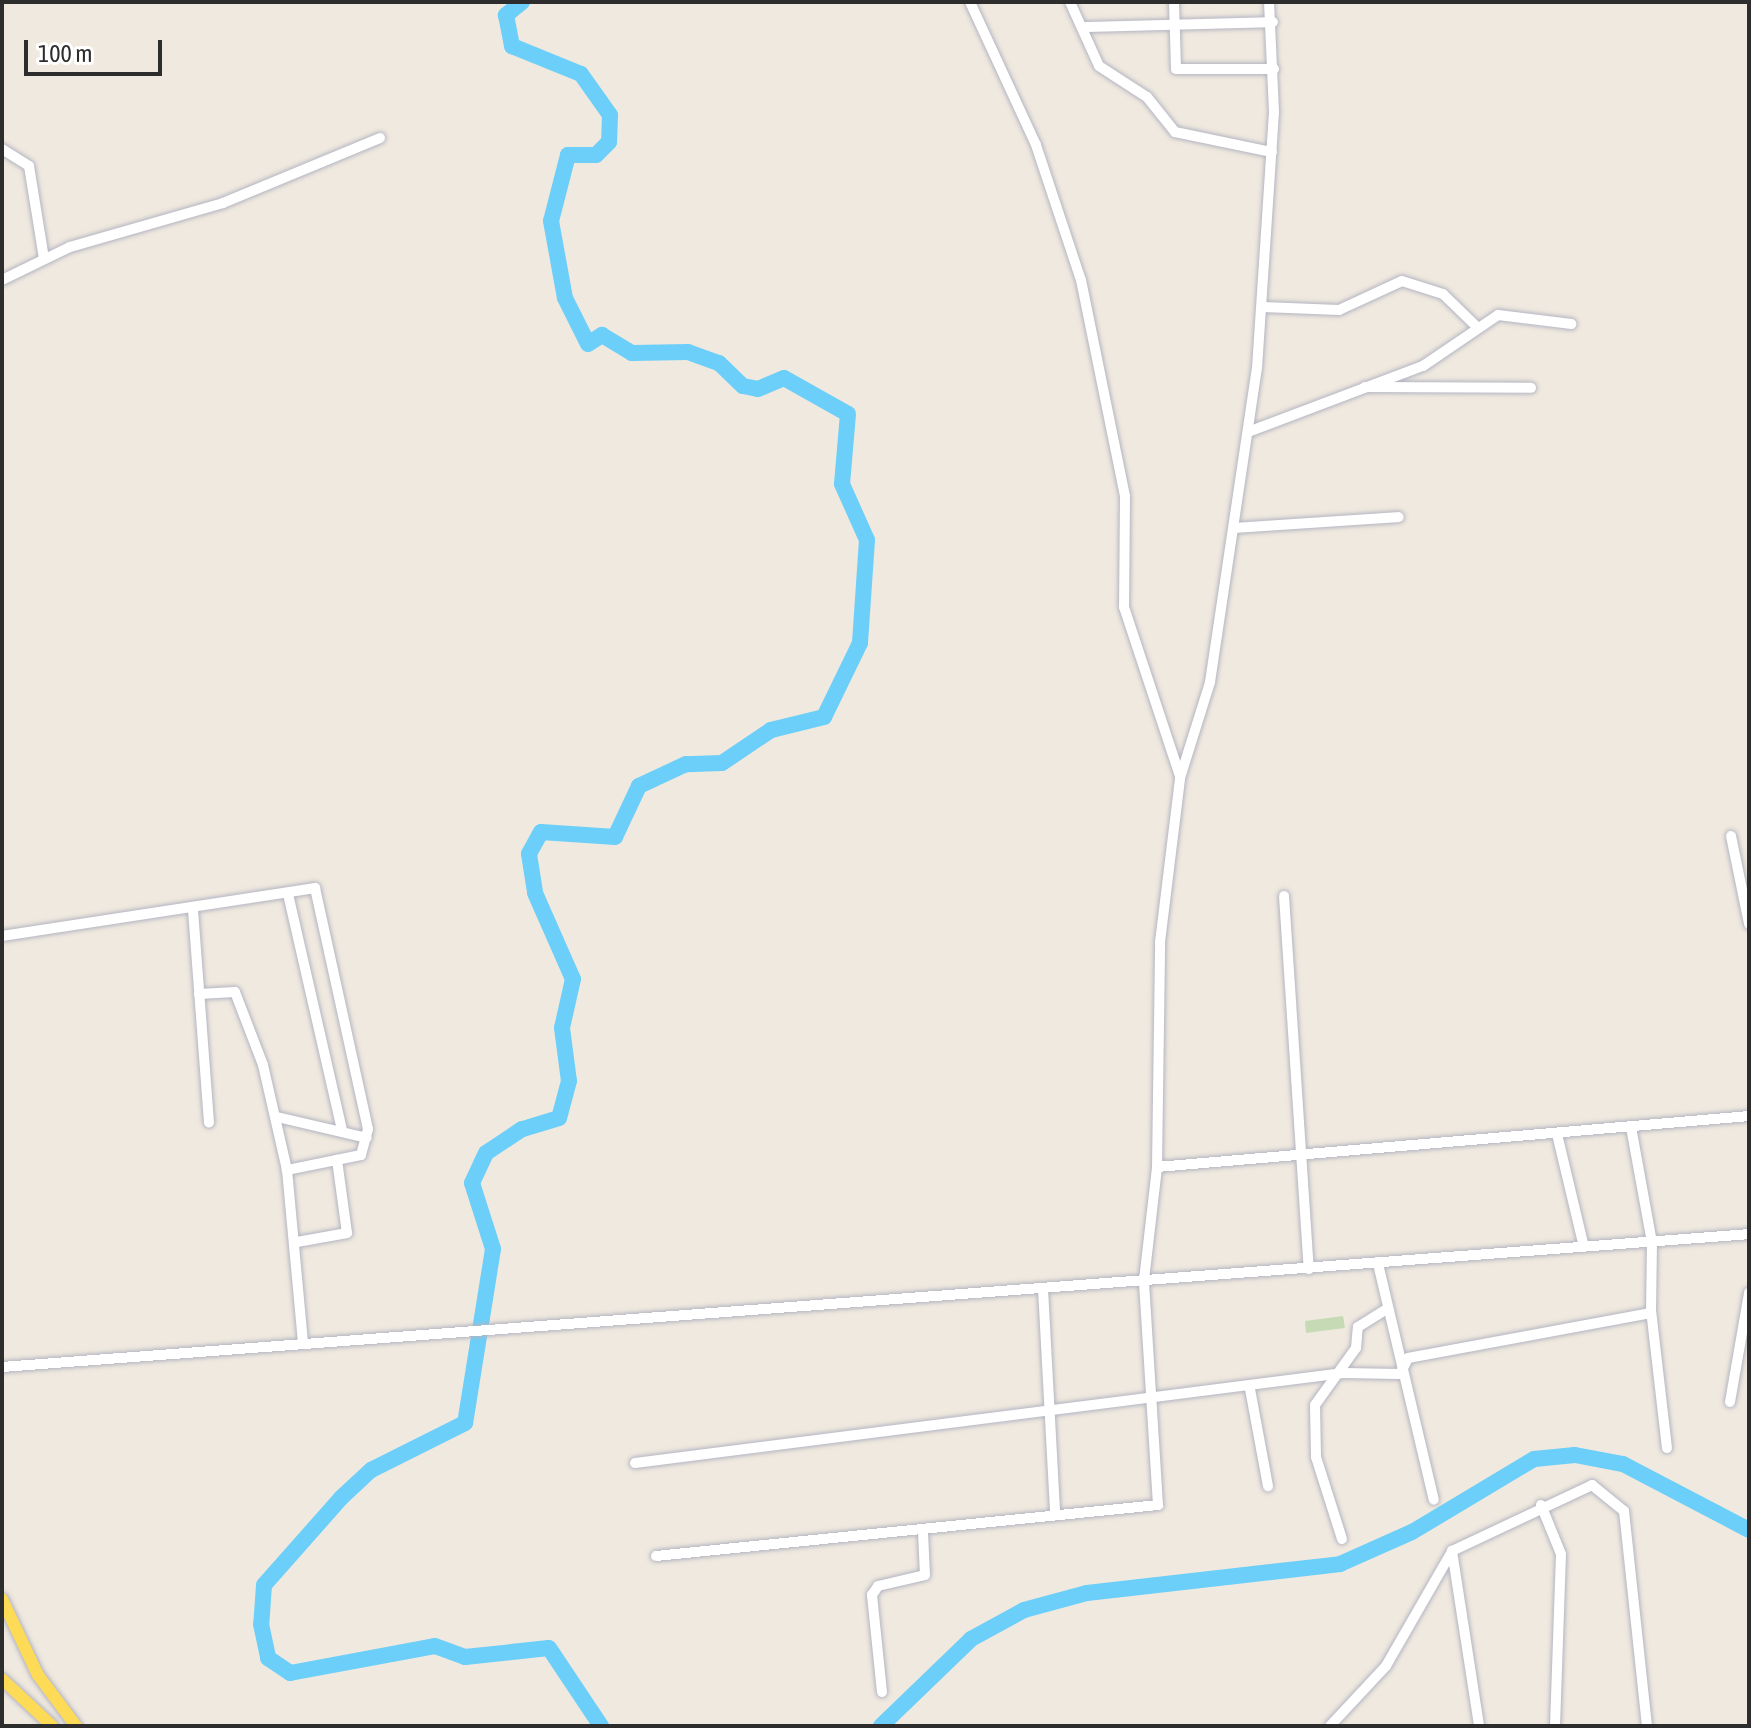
<!DOCTYPE html>
<style>
body{margin:0}
#map{position:relative;width:1751px;height:1728px;overflow:hidden;background:#f0e9df;font-family:"Asap Condensed",sans-serif}
div>[style]{position:absolute}
.cemetery>*{inset:0;background:#c6dbb5}
.river>*{height:16px;margin:-8px;padding:0 8px;transform-origin:8px;border-radius:8px;background:#6bcff9}
.roads{filter:drop-shadow(0 0 2px #b3b5c2) drop-shadow(0 0 2px #b3b5c2)}
.minor>*{height:10px;margin:-5px;padding:0 5px;transform-origin:5px;border-radius:5px;background:#fff}
.major>*{height:12px;margin:-6px;padding:0 6px;transform-origin:6px;border-radius:6px;background:#fddb57}
span{translate:-50% -50%;white-space:nowrap;text-align:center;line-height:1.15;-webkit-text-stroke:6px #fff;paint-order:stroke}
.frame{position:absolute;inset:0;border:4px solid #2d2d2d;pointer-events:none}
.scale{position:absolute;left:24px;top:40px;width:138px;height:36px;box-sizing:border-box;border:4px solid #2d2d2d;border-top:0;padding-left:10px;font-size:24px;line-height:28px;white-space:nowrap;color:#2d2d2d;-webkit-text-stroke:6px #fff;paint-order:stroke}
</style>
<div id="map">
<div class="cemetery">
<div style="clip-path:polygon(1343px 1316px,1345px 1328px,1306px 1333px,1305px 1321px)"></div>
</div>
<div class="river">
<div style="left:522px;top:2px;width:21px;rotate:141deg"></div>
<div style="left:506px;top:15px;width:32px;rotate:79deg"></div>
<div style="left:512px;top:46px;width:74px;rotate:22.1deg"></div>
<div style="left:581px;top:74px;width:50px;rotate:54.7deg"></div>
<div style="left:610px;top:115px;width:27px;rotate:92deg"></div>
<div style="left:609px;top:142px;width:18px;rotate:135deg"></div>
<div style="left:596px;top:155px;width:28px;rotate:180deg"></div>
<div style="left:568px;top:155px;width:68px;rotate:104.4deg"></div>
<div style="left:551px;top:221px;width:78px;rotate:79.7deg"></div>
<div style="left:565px;top:298px;width:51px;rotate:63.4deg"></div>
<div style="left:588px;top:344px;width:17px;rotate:-33deg"></div>
<div style="left:602px;top:335px;width:35px;rotate:31deg"></div>
<div style="left:632px;top:353px;width:56px;rotate:-1deg"></div>
<div style="left:688px;top:352px;width:33px;rotate:20deg"></div>
<div style="left:719px;top:363px;width:33px;rotate:44deg"></div>
<div style="left:743px;top:386px;width:15px;rotate:11deg"></div>
<div style="left:758px;top:389px;width:28px;rotate:-23deg"></div>
<div style="left:784px;top:378px;width:73px;rotate:29.4deg"></div>
<div style="left:848px;top:414px;width:70px;rotate:94.9deg"></div>
<div style="left:842px;top:484px;width:61px;rotate:65.9deg"></div>
<div style="left:867px;top:540px;width:103px;rotate:93.9deg"></div>
<div style="left:860px;top:643px;width:82px;rotate:115.9deg"></div>
<div style="left:824px;top:717px;width:55px;rotate:166.2deg"></div>
<div style="left:771px;top:730px;width:59px;rotate:146deg"></div>
<div style="left:722px;top:763px;width:36px;rotate:178deg"></div>
<div style="left:686px;top:764px;width:52px;rotate:154.9deg"></div>
<div style="left:639px;top:786px;width:56px;rotate:115.2deg"></div>
<div style="left:615px;top:837px;width:74px;rotate:-176.1deg"></div>
<div style="left:541px;top:832px;width:25px;rotate:119deg"></div>
<div style="left:529px;top:854px;width:39px;rotate:81deg"></div>
<div style="left:535px;top:893px;width:94px;rotate:66.2deg"></div>
<div style="left:573px;top:979px;width:50px;rotate:102.7deg"></div>
<div style="left:562px;top:1028px;width:53px;rotate:82.5deg"></div>
<div style="left:569px;top:1081px;width:38px;rotate:105deg"></div>
<div style="left:559px;top:1118px;width:39px;rotate:163deg"></div>
<div style="left:522px;top:1129px;width:43px;rotate:146.3deg"></div>
<div style="left:486px;top:1153px;width:33px;rotate:115deg"></div>
<div style="left:472px;top:1183px;width:69px;rotate:72.3deg"></div>
<div style="left:493px;top:1249px;width:176px;rotate:99.1deg"></div>
<div style="left:465px;top:1423px;width:105px;rotate:153.4deg"></div>
<div style="left:371px;top:1470px;width:41px;rotate:137deg"></div>
<div style="left:341px;top:1498px;width:116px;rotate:131.5deg"></div>
<div style="left:264px;top:1585px;width:39px;rotate:94deg"></div>
<div style="left:261px;top:1624px;width:35px;rotate:78deg"></div>
<div style="left:268px;top:1658px;width:27px;rotate:34deg"></div>
<div style="left:290px;top:1673px;width:147px;rotate:-10.5deg"></div>
<div style="left:435px;top:1646px;width:32px;rotate:20deg"></div>
<div style="left:465px;top:1657px;width:84px;rotate:-6.1deg"></div>
<div style="left:549px;top:1648px;width:94px;rotate:56.3deg"></div>
<div style="left:881px;top:1726px;width:125px;rotate:-44deg"></div>
<div style="left:971px;top:1639px;width:60px;rotate:-28.7deg"></div>
<div style="left:1024px;top:1610px;width:65px;rotate:-15.1deg"></div>
<div style="left:1087px;top:1593px;width:255px;rotate:-6.5deg"></div>
<div style="left:1340px;top:1564px;width:79px;rotate:-24deg"></div>
<div style="left:1412px;top:1532px;width:142px;rotate:-30.9deg"></div>
<div style="left:1534px;top:1459px;width:41px;rotate:-5.6deg"></div>
<div style="left:1575px;top:1455px;width:49px;rotate:10.6deg"></div>
<div style="left:1623px;top:1464px;width:142px;rotate:27.6deg"></div>
</div>
<div class="roads">
<div class="minor">
<div style="left:970px;top:2px;width:157px;rotate:65.2deg"></div>
<div style="left:1036px;top:145px;width:142px;rotate:71.6deg"></div>
<div style="left:1081px;top:280px;width:220px;rotate:78.5deg"></div>
<div style="left:1125px;top:496px;width:111px;rotate:90.5deg"></div>
<div style="left:1124px;top:607px;width:178px;rotate:71.7deg"></div>
<div style="left:1070px;top:2px;width:70px;rotate:65.6deg"></div>
<div style="left:1099px;top:66px;width:57px;rotate:32.9deg"></div>
<div style="left:1147px;top:97px;width:45px;rotate:51.3deg"></div>
<div style="left:1175px;top:132px;width:99px;rotate:11.7deg"></div>
<div style="left:1174px;top:2px;width:67px;rotate:88.3deg"></div>
<div style="left:1176px;top:69px;width:98px"></div>
<div style="left:1083px;top:27px;width:190px;rotate:-1.5deg"></div>
<div style="left:2px;top:149px;width:32px;rotate:32deg"></div>
<div style="left:29px;top:166px;width:94px;rotate:80.8deg"></div>
<div style="left:2px;top:280px;width:76px;rotate:-25.9deg"></div>
<div style="left:70px;top:247px;width:159px;rotate:-16deg"></div>
<div style="left:223px;top:203px;width:170px;rotate:-22.5deg"></div>
<div style="left:1263px;top:307px;width:76px;rotate:2.3deg"></div>
<div style="left:1339px;top:310px;width:69px;rotate:-24.7deg"></div>
<div style="left:1402px;top:281px;width:43px;rotate:17.6deg"></div>
<div style="left:1443px;top:294px;width:46px;rotate:44.1deg"></div>
<div style="left:1365px;top:387px;width:166px;rotate:0.3deg"></div>
<div style="left:1248px;top:432px;width:187px;rotate:-20.7deg"></div>
<div style="left:1423px;top:366px;width:91px;rotate:-34.2deg"></div>
<div style="left:1498px;top:315px;width:74px;rotate:7deg"></div>
<div style="left:1235px;top:528px;width:164px;rotate:-3.8deg"></div>
<div style="left:1731px;top:836px;width:90px;rotate:78.4deg"></div>
<div style="left:288px;top:894px;width:242px;rotate:77.1deg"></div>
<div style="left:1284px;top:896px;width:374px;rotate:86.2deg"></div>
<div style="left:193px;top:910px;width:213px;rotate:85.7deg"></div>
<div style="left:2px;top:936px;width:317px;rotate:-8.7deg"></div>
<div style="left:315px;top:888px;width:247px;rotate:77.6deg"></div>
<div style="left:368px;top:1129px;width:27px;rotate:105deg"></div>
<div style="left:361px;top:1155px;width:76px;rotate:168.5deg"></div>
<div style="left:199px;top:994px;width:36px;rotate:-3deg"></div>
<div style="left:235px;top:992px;width:78px;rotate:69deg"></div>
<div style="left:263px;top:1065px;width:108px;rotate:77.1deg"></div>
<div style="left:287px;top:1170px;width:174px;rotate:84.7deg"></div>
<div style="left:277px;top:1117px;width:92px;rotate:13.1deg"></div>
<div style="left:1631px;top:1127px;width:117px;rotate:79.7deg"></div>
<div style="left:1652px;top:1242px;width:68px;rotate:90.8deg"></div>
<div style="left:1651px;top:1310px;width:139px;rotate:83.4deg"></div>
<div style="left:1557px;top:1134px;width:116px;rotate:76.6deg"></div>
<div style="left:1157px;top:1167px;width:594px;rotate:-4.92deg"></div>
<div style="left:297px;top:1242px;width:51px;rotate:-10.2deg"></div>
<div style="left:347px;top:1233px;width:74px;rotate:-97.8deg"></div>
<div style="left:1379px;top:1268px;width:238px;rotate:76.7deg"></div>
<div style="left:1043px;top:1289px;width:224px;rotate:86.9deg"></div>
<div style="left:2px;top:1367px;width:1752px;rotate:-4.35deg"></div>
<div style="left:1250px;top:1389px;width:99px;rotate:79.5deg"></div>
<div style="left:1730px;top:1402px;width:111px;rotate:-80.1deg"></div>
<div style="left:635px;top:1463px;width:714px;rotate:-7.24deg"></div>
<div style="left:1343px;top:1373px;width:57px;rotate:1deg"></div>
<div style="left:1400px;top:1374px;width:18px;rotate:-63deg"></div>
<div style="left:1408px;top:1358px;width:247px;rotate:-10.5deg"></div>
<div style="left:1541px;top:1505px;width:53px;rotate:67.8deg"></div>
<div style="left:1561px;top:1554px;width:172px;rotate:92deg"></div>
<div style="left:1342px;top:1539px;width:86px;rotate:-107.6deg"></div>
<div style="left:1316px;top:1457px;width:52px;rotate:-91.1deg"></div>
<div style="left:1315px;top:1405px;width:70px;rotate:-54.3deg"></div>
<div style="left:1356px;top:1348px;width:21px;rotate:-85deg"></div>
<div style="left:1358px;top:1327px;width:31px;rotate:-32deg"></div>
<div style="left:1452px;top:1551px;width:177px;rotate:81.2deg"></div>
<div style="left:656px;top:1556px;width:505px;rotate:-5.8deg"></div>
<div style="left:1158px;top:1505px;width:225px;rotate:-93.6deg"></div>
<div style="left:1144px;top:1280px;width:114px;rotate:-83.4deg"></div>
<div style="left:1157px;top:1167px;width:225px;rotate:-89.2deg"></div>
<div style="left:1160px;top:942px;width:165px;rotate:-83deg"></div>
<div style="left:1180px;top:778px;width:101px;rotate:-72.6deg"></div>
<div style="left:1210px;top:682px;width:317px;rotate:-81.5deg"></div>
<div style="left:1257px;top:368px;width:257px;rotate:-86.2deg"></div>
<div style="left:1274px;top:112px;width:110px;rotate:-92.6deg"></div>
<div style="left:882px;top:1692px;width:98px;rotate:-95.9deg"></div>
<div style="left:872px;top:1595px;width:11px;rotate:-56deg"></div>
<div style="left:878px;top:1586px;width:48px;rotate:-13.2deg"></div>
<div style="left:925px;top:1575px;width:43px;rotate:-92.7deg"></div>
<div style="left:1330px;top:1726px;width:82px;rotate:-47deg"></div>
<div style="left:1386px;top:1666px;width:133px;rotate:-60.1deg"></div>
<div style="left:1452px;top:1551px;width:155px;rotate:-25.2deg"></div>
<div style="left:1592px;top:1485px;width:41px;rotate:39.1deg"></div>
<div style="left:1624px;top:1511px;width:216px;rotate:83.9deg"></div>
</div>
<div class="major">
<div style="left:2px;top:1599px;width:84px;rotate:64.7deg"></div>
<div style="left:38px;top:1675px;width:64px;rotate:53.3deg"></div>
<div style="left:2px;top:1679px;width:69px;rotate:43.2deg"></div>
</div>
</div>
<div class="frame"></div>
<div class="scale">100 m</div>
</div>
